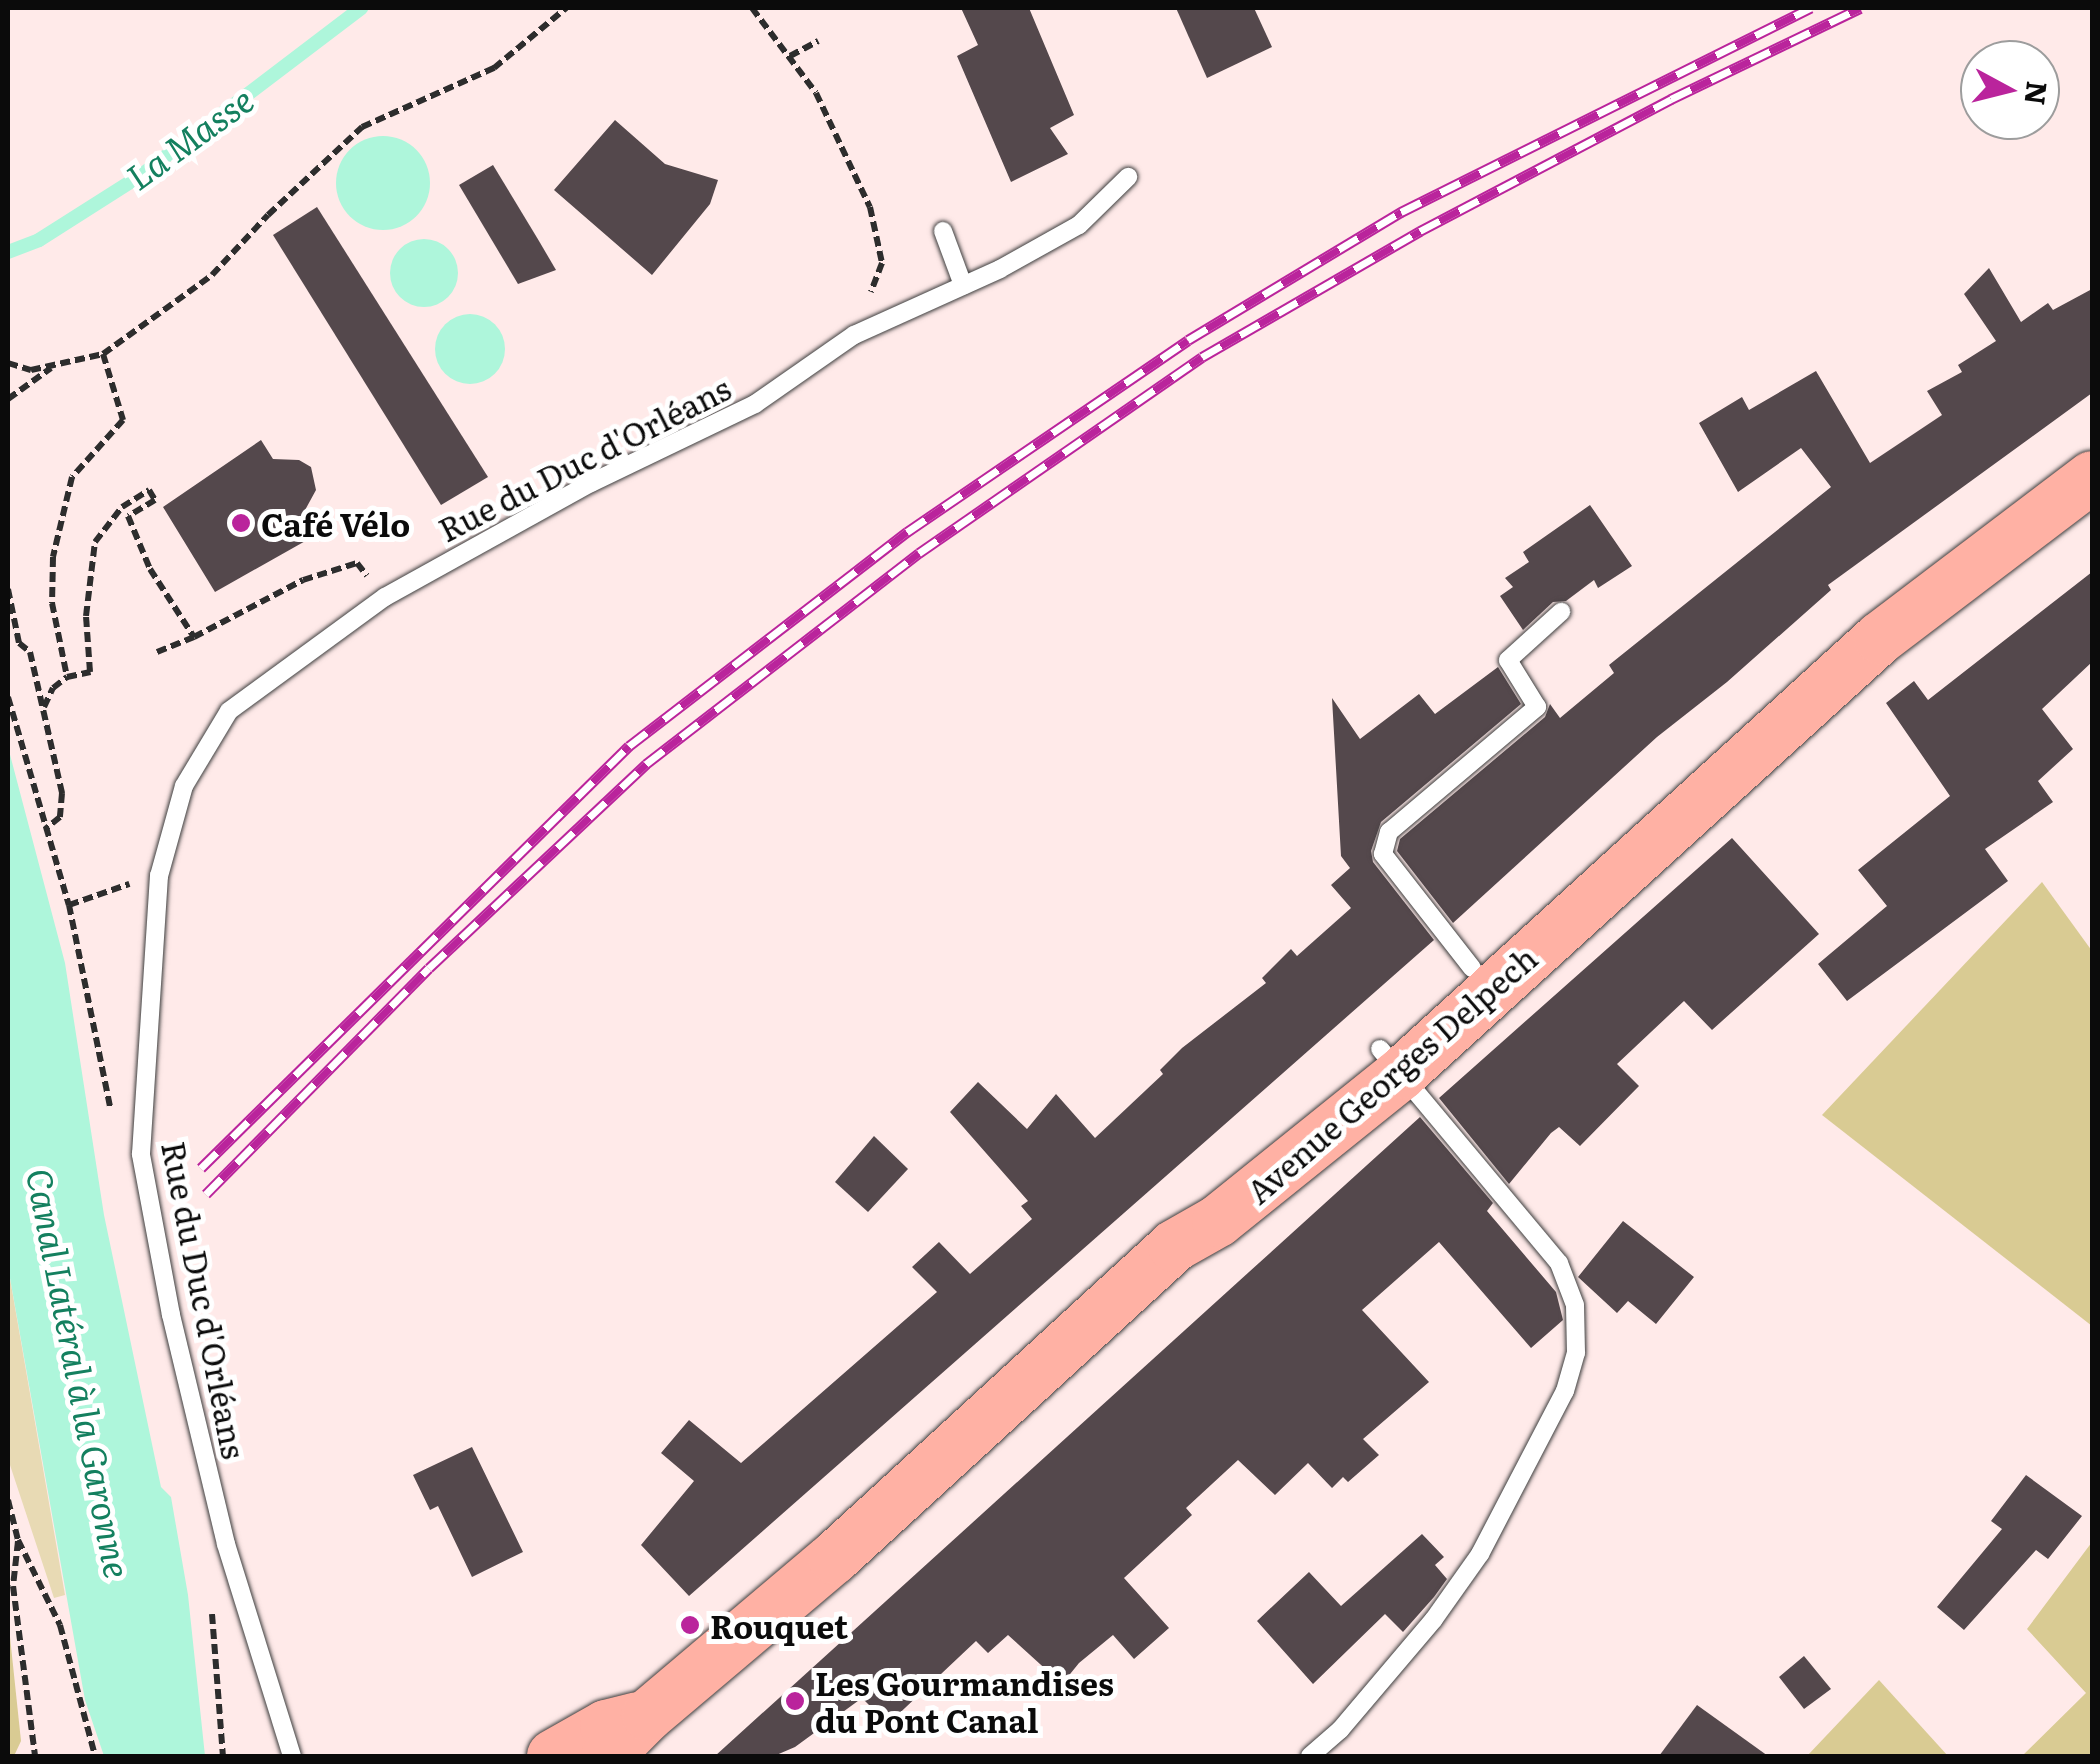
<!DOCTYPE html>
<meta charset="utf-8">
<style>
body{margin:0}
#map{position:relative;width:2100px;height:1764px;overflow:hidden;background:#ffeae9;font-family:Literata,serif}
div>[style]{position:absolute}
.green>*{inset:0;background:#e8dab4}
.forest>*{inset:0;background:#d9cb93}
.water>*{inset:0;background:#aef6db}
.round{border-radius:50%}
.stream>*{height:14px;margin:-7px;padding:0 7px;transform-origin:7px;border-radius:7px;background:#aef6db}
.building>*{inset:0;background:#54484c}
.path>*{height:6px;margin-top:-3px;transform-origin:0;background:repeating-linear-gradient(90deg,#2d2d2d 0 10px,transparent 0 15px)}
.roads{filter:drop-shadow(0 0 2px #3e3e3e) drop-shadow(0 0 2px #3e3e3e)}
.lane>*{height:18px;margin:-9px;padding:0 9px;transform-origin:9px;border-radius:9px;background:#fff}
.secondary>*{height:52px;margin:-26px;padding:0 26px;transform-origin:26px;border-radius:26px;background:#ffb1a4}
.rail>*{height:11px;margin-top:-5.5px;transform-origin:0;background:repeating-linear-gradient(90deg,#fff 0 22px,#ba249c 0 44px);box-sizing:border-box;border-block:2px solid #ba249c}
.dots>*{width:28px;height:28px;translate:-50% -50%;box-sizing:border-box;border:5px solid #fff;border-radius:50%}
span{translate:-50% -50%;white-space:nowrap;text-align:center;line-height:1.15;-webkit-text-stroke:10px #fff;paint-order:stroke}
.street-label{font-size:32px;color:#0b0b0b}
.poi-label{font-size:32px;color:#0b0b0b;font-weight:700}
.left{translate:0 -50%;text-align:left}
.water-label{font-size:35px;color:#14805f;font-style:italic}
.frame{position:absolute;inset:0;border:10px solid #0b0b0b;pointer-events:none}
.north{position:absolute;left:1960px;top:40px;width:100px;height:100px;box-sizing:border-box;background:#fff;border:2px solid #9d9d9d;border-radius:50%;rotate:97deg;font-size:28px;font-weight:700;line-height:40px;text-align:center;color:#0b0b0b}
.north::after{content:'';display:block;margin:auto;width:35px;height:45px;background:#ba249c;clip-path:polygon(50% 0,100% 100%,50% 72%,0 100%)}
</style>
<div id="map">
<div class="green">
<div style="clip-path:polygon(8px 1267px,65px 1595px,54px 1598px,8px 1459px)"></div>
</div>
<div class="forest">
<div style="clip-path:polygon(2042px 882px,2092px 951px,2092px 1326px,1822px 1115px)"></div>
<div style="clip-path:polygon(2092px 1542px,2092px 1756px,2022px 1756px,2086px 1693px,2027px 1629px)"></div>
<div style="clip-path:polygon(8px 1618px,21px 1741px,14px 1756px,8px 1756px)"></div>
<div style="clip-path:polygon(1879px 1680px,1948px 1756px,1807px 1756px)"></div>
</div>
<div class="water">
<div class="round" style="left:336px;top:136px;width:94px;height:94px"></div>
<div class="round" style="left:390px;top:239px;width:68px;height:68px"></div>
<div class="round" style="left:435px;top:314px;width:70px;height:70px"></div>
<div style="clip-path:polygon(8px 747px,65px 963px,104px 1215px,161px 1487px,171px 1497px,188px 1595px,205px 1756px,104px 1756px,85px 1700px,8px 1267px)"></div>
</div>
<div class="stream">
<div style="left:8px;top:252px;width:33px;rotate:-21deg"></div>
<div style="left:39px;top:240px;width:120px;rotate:-32.4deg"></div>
<div style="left:140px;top:176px;width:278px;rotate:-37.2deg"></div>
</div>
<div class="building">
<div style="clip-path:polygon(961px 8px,1029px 8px,1074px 115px,1050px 128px,1068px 154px,1011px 182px,957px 56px,978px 45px)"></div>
<div style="clip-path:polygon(1176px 8px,1254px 8px,1272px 47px,1207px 78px)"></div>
<div style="clip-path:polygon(615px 120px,665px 164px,718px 180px,710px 204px,652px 275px,554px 190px)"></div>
<div style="clip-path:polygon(493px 165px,539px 241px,556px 270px,518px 284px,459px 185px)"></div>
<div style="clip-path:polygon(317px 207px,488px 477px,441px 505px,273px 235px)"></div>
<div style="clip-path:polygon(1989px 268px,2021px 322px,2048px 303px,2053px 310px,2092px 289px,2092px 393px,1828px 585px,1831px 590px,1727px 682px,1657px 737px,1453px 923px,1397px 851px,1400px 839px,1545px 717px,1550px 704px,1560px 718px,1614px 673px,1609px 665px,1831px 487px,1801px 448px,1738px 492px,1699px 423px,1742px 397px,1749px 410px,1816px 371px,1870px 463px,1942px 415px,1927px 391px,1962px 372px,1958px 365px,1996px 341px,1964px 294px)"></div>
<div style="clip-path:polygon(261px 440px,273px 459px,299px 460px,311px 467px,316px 490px,304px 512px,316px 535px,215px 592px,163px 507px)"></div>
<div style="clip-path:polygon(1590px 505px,1632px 566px,1598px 588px,1594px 580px,1566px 601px,1553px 602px,1523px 630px,1500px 596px,1513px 587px,1505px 578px,1529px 562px,1523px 552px)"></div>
<div style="clip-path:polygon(2092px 572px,2092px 662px,2042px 709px,2073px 749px,2038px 781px,2053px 802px,1985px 849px,2008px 881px,1847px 1001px,1818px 964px,1887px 906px,1858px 870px,1950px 796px,1886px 703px,1914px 681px,1928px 700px)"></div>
<div style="clip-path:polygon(1498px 667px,1521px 704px,1381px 822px,1371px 851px,1373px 862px,1434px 940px,689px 1596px,641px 1545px,694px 1481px,661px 1453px,689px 1420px,741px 1463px,937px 1292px,912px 1267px,939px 1242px,970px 1274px,1032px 1219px,1021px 1206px,1028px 1201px,950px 1112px,978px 1082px,1027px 1129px,1056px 1094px,1095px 1138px,1163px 1074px,1160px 1070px,1182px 1048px,1266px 983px,1262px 978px,1291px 949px,1297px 956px,1351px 908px,1331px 885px,1350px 868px,1341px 856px,1332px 698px,1360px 739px,1419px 694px,1435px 714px)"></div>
<div style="clip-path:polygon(1732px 838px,1819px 934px,1712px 1030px,1684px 1001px,1617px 1064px,1639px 1086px,1580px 1146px,1559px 1127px,1551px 1133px,1509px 1184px,1439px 1098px)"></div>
<div style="clip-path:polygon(1420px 1117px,1493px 1203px,1487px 1211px,1556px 1292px,1563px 1320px,1531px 1348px,1439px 1242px,1362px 1310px,1429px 1382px,1363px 1439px,1379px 1455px,1348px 1482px,1343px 1477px,1332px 1488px,1308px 1463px,1275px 1495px,1238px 1460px,1186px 1508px,1192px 1515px,1124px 1578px,1169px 1628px,1134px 1659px,1113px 1635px,1079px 1663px,1062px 1684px,1008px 1635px,988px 1653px,976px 1641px,888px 1724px,862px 1698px,795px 1747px,774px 1756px,715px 1756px)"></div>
<div style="clip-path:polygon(874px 1136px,908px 1169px,868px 1212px,835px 1182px)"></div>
<div style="clip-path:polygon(1623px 1221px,1694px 1277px,1656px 1324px,1628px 1301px,1617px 1313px,1578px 1277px)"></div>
<div style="clip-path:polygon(472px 1447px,523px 1552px,472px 1577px,438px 1506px,430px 1510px,413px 1475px)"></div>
<div style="clip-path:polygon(2026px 1475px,2082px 1516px,2048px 1559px,2036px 1550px,1964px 1630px,1937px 1607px,2002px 1529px,1991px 1521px)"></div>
<div style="clip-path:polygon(1422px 1534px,1444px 1557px,1435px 1565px,1447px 1579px,1434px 1597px,1403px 1632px,1385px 1614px,1313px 1684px,1257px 1621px,1309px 1572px,1341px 1606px)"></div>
<div style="clip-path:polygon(1804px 1656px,1831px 1689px,1804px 1709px,1779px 1677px)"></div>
<div style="clip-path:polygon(1697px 1705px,1768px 1756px,1659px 1756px)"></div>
</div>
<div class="path">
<div style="left:752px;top:8px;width:106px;rotate:53deg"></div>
<div style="left:816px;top:93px;width:126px;rotate:64.7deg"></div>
<div style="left:870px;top:207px;width:57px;rotate:77.9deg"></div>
<div style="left:882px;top:263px;width:31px;rotate:111deg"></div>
<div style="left:790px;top:56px;width:32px;rotate:-28deg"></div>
<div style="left:103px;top:354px;width:69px;rotate:73.1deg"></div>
<div style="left:123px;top:420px;width:76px;rotate:131.8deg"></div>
<div style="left:72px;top:477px;width:82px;rotate:103.4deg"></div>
<div style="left:53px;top:557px;width:46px;rotate:91.2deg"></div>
<div style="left:52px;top:603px;width:76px;rotate:78.5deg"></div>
<div style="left:67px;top:677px;width:24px;rotate:-12deg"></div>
<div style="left:90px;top:672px;width:56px;rotate:-94.1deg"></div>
<div style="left:86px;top:616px;width:75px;rotate:-83.1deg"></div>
<div style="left:95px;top:542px;width:44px;rotate:-52.4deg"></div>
<div style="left:122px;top:507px;width:32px;rotate:-32deg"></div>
<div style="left:149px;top:490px;width:12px;rotate:59deg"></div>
<div style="left:155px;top:500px;width:31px;rotate:149deg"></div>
<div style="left:128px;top:516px;width:57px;rotate:67.5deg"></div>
<div style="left:150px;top:569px;width:81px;rotate:57.1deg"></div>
<div style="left:194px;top:637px;width:123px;rotate:-27.6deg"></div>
<div style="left:303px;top:580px;width:57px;rotate:-17.5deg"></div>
<div style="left:357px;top:563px;width:16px;rotate:52deg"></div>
<div style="left:8px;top:363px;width:24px;rotate:17deg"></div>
<div style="left:31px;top:370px;width:74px;rotate:-12.5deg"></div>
<div style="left:103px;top:354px;width:135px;rotate:-35.9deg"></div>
<div style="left:212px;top:275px;width:82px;rotate:-47deg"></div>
<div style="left:268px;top:215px;width:129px;rotate:-43.1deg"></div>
<div style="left:362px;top:127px;width:145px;rotate:-24.1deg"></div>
<div style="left:494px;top:68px;width:94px;rotate:-39.8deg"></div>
<div style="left:8px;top:399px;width:53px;rotate:-35.8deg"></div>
<div style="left:8px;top:589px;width:55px;rotate:78.5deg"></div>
<div style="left:19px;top:643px;width:14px;rotate:39deg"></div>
<div style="left:30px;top:652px;width:145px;rotate:77.2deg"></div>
<div style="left:62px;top:793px;width:24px;rotate:95deg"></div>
<div style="left:60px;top:817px;width:19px;rotate:141deg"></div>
<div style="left:157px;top:652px;width:40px;rotate:-22deg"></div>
<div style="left:8px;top:697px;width:217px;rotate:73.7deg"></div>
<div style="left:69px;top:905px;width:206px;rotate:78.5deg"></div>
<div style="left:44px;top:707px;width:21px;rotate:-65deg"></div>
<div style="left:53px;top:688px;width:18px;rotate:-38deg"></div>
<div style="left:69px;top:905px;width:64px;rotate:-19.3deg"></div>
<div style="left:8px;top:1500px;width:41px;rotate:76deg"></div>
<div style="left:18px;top:1540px;width:95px;rotate:63.7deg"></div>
<div style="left:60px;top:1625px;width:136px;rotate:75deg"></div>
<div style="left:18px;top:1541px;width:45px;rotate:96.3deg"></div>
<div style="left:13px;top:1586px;width:171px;rotate:82.6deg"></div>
<div style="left:212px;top:1614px;width:142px;rotate:85.6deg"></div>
</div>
<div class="roads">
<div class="lane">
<div style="left:943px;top:231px;width:58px;rotate:69.7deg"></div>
<div style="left:1472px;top:968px;width:145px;rotate:-128deg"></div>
<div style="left:1383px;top:854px;width:23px;rotate:-75deg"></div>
<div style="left:1389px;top:832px;width:194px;rotate:-40.2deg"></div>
<div style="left:1537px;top:707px;width:55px;rotate:-121.7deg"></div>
<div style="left:1508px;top:660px;width:72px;rotate:-42.2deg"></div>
<div style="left:292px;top:1756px;width:222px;rotate:-107.3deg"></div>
<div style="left:226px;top:1544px;width:236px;rotate:-103.5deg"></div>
<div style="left:171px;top:1315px;width:164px;rotate:-100.6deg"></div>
<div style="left:141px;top:1154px;width:279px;rotate:-86.3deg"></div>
<div style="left:159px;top:876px;width:93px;rotate:-74.5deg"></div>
<div style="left:184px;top:786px;width:87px;rotate:-59deg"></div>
<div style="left:229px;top:711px;width:193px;rotate:-36.2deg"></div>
<div style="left:385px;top:597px;width:235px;rotate:-29deg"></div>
<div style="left:591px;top:483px;width:182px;rotate:-25.7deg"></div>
<div style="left:755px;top:404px;width:121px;rotate:-34.9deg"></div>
<div style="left:854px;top:335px;width:160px;rotate:-24.3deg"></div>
<div style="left:1000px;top:269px;width:90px;rotate:-29.1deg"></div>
<div style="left:1079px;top:225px;width:69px;rotate:-44.4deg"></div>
<div style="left:1310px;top:1756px;width:40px;rotate:-41deg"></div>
<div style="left:1340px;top:1730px;width:145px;rotate:-49.7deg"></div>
<div style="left:1434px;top:1619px;width:80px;rotate:-54.7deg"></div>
<div style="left:1480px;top:1554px;width:184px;rotate:-62.5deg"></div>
<div style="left:1565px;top:1391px;width:40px;rotate:-74deg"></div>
<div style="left:1576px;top:1353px;width:48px;rotate:-91.2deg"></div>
<div style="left:1575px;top:1305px;width:45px;rotate:-110.9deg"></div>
<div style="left:1559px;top:1263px;width:279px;rotate:-129.9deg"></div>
</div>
<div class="secondary">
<div style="left:553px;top:1756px;width:61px;rotate:-29.5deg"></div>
<div style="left:606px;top:1726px;width:32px;rotate:-14deg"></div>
<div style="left:607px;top:1756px;width:58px;rotate:-45deg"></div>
<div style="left:648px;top:1715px;width:243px;rotate:-40.2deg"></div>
<div style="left:834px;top:1558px;width:461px;rotate:-42.5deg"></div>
<div style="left:1174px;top:1246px;width:51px;rotate:-29.6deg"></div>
<div style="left:1218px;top:1221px;width:236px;rotate:-38.8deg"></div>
<div style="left:1402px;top:1073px;width:646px;rotate:-42.3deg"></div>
<div style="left:1880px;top:638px;width:266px;rotate:-37.2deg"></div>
</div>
</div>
<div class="rail">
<div style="left:201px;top:1168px;width:601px;rotate:-44.6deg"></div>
<div style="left:629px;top:746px;width:351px;rotate:-37.6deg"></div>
<div style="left:907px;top:532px;width:340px;rotate:-34.3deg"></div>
<div style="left:1188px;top:340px;width:249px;rotate:-31deg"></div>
<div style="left:1401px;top:212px;width:458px;rotate:-26.5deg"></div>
<div style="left:206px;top:1194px;width:317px;rotate:-45.4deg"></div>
<div style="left:429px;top:968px;width:298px;rotate:-43.2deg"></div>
<div style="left:646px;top:764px;width:345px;rotate:-37.7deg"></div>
<div style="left:919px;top:553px;width:344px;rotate:-34.7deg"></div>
<div style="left:1202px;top:357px;width:252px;rotate:-30deg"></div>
<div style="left:1420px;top:231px;width:284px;rotate:-27.7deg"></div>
<div style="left:1671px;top:99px;width:210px;rotate:-25.7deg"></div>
</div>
<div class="dots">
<div style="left:241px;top:523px;background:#ba249c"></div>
<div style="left:690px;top:1625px;background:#ba249c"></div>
<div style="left:795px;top:1701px;background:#ba249c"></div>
</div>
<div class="street-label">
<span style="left:584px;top:458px;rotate:-27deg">Rue du Duc d'Orléans</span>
<span style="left:1391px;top:1074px;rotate:-41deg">Avenue Georges Delpech</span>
<span style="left:205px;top:1300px;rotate:79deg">Rue du Duc d'Orléans</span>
</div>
<div class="poi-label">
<span class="left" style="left:261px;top:523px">Café Vélo</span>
<span class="left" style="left:710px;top:1625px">Rouquet</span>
<span class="left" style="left:815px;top:1701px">Les Gourmandises<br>du Pont Canal</span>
</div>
<div class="water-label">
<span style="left:189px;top:137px;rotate:-36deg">La Masse</span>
<span style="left:80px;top:1373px;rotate:79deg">Canal Latéral à la Garonne</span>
</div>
<div class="frame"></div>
<div class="north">N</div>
</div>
